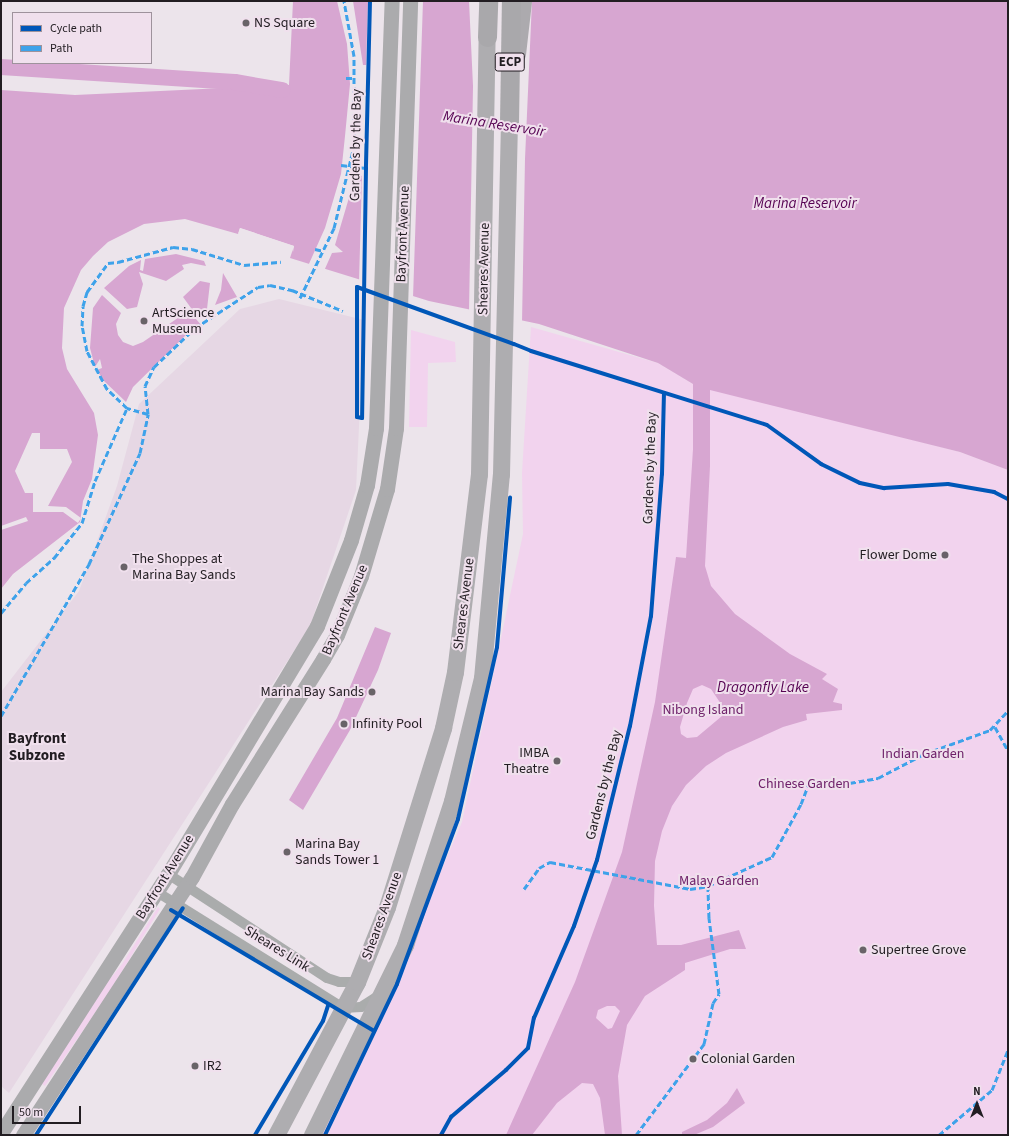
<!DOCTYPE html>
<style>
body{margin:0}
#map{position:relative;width:1009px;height:1136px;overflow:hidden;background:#ece4eb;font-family:"Source Sans 3",sans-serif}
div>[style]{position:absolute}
.built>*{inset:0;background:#e6d7e4}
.green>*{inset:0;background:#f2d3ee}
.water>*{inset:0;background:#d7a6d1}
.pier>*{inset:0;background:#ece4eb}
.river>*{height:16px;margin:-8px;padding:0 8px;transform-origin:8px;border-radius:8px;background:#d7a6d1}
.minor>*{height:10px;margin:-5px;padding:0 5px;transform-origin:5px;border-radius:5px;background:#aaacac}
.secondary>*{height:15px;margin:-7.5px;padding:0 7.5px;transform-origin:7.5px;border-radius:7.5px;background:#ababad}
.primary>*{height:17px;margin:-8.5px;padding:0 8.5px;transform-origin:8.5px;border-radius:8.5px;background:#aeadb0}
.trunk>*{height:17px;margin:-8.5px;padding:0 8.5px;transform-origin:8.5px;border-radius:8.5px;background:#acaaae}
.motorway>*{height:19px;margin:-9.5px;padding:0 9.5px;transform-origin:9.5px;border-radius:9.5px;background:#a9a8ab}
.quiet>*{height:3px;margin-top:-1.5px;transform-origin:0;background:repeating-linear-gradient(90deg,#3ea2ea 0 6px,transparent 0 9px)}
.cycleway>*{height:4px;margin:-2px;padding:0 2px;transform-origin:2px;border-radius:2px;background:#0057b8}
.dots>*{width:11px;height:11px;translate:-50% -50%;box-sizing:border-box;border:2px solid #f0e0ed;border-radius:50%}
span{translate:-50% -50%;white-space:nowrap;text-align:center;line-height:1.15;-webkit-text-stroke:4px #f0e0ed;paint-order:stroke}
.shield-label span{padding:1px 3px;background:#f0e0ed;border:1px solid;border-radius:3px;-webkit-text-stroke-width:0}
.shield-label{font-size:13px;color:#221d22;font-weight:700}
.poi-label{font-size:14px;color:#221d22}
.left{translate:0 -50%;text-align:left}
.right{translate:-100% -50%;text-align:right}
.street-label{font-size:14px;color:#221d22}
.park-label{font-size:14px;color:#6e2069}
.water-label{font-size:15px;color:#560252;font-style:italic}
.neighbourhood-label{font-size:15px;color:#221d22;font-weight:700}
.frame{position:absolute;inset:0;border:2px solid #221d22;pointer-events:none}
.legend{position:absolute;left:12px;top:12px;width:140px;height:52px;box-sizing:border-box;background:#f0e0ed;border:1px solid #9e929c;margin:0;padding:5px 7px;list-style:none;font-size:12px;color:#221d22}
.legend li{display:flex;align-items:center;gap:8px;height:20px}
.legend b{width:20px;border:1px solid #9e929c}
.north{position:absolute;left:957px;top:1084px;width:40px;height:40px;-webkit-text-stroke:3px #f0e0ed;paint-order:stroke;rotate:0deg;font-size:11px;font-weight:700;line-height:16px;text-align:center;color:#221d22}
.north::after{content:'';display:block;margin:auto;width:14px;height:18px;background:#221d22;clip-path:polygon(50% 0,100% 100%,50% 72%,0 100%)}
.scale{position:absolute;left:12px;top:1106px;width:69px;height:18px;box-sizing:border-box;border:2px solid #221d22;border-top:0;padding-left:5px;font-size:12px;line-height:14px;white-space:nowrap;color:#221d22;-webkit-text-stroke:3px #f0e0ed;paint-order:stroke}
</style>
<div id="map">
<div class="built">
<div style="clip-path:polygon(279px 299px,364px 320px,356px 490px,310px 626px,9px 1093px,1px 1086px,1px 692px,79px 591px,117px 486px,139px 404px,240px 309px)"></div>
</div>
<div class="green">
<div style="clip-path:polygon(531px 327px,658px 363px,693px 384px,960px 452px,1008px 470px,1008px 1135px,314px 1135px,369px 1038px,462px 822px,523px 534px,522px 473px)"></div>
<div style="clip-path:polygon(411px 330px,455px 342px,456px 362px,428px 363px,427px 427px,409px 427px)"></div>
<div style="clip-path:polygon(158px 907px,160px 909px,110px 991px,45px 1086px,42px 1084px,97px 995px,122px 964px)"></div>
</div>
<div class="water">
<div style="clip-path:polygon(evenodd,293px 1px,1008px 1px,1008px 470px,960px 452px,710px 390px,710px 466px,705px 566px,711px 586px,735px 614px,790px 654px,827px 674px,822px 679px,838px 689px,833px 702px,842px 704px,842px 710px,806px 714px,807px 720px,783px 727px,726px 753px,706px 766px,686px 785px,672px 806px,662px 831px,655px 861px,654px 906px,657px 945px,681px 945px,739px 930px,746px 949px,730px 949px,685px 963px,685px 970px,645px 996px,627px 1025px,618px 1076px,622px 1135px,605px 1135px,600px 1098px,593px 1084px,582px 1083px,557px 1103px,532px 1135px,506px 1135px,575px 982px,622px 852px,655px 702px,676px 557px,686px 558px,693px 449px,693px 384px,658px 363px,539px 324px,429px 301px,290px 258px,294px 246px,240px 228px,238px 234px,185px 219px,144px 224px,108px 242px,93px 256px,81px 270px,64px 308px,62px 348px,67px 369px,94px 413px,98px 435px,92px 479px,83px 501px,80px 522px,13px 574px,1px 589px,1px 90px,75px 95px,289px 85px,293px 1px,702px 685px,711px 689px,723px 707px,722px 716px,697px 737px,687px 738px,681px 734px,680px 727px,687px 703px,693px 689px,702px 685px,293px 1px,607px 1006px,615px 1006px,620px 1011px,612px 1028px,608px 1029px,596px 1018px,598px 1010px,607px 1006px)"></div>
<div style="clip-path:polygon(176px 254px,204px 261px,206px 266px,191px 263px,182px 265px,184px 269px,166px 281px,139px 272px,143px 284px,137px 307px,127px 309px,104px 288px,129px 266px,141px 260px,140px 270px,143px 271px,145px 259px)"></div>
<div style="clip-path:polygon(223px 273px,237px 297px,215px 305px,221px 290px)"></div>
<div style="clip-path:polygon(200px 281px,210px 283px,207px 309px,190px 312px,202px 326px,186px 335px,133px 387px,126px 402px,103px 380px,97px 370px,102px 368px,100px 359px,95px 367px,90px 348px,93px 308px,102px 295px,121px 313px,116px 324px,118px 335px,123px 342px,133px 346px,143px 342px,188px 311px,191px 308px,183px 297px)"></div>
<div style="clip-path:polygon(375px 627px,391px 633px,378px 670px,350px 730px,303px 810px,289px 800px,337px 718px)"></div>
<div style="clip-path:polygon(737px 1088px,745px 1103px,713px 1127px,694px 1135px,682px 1135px,682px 1132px,707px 1120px,727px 1103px)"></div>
</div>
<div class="pier">
<div style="clip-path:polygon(337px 1px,353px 1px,363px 65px,366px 65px,368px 1px,423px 1px,413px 298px,359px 282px,362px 176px,356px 174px,335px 245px,343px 252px,332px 253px,324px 271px,308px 266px,325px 228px,341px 174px,345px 136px,350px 84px,347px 44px)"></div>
<div style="clip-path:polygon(469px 1px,532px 1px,525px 159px,522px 323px,469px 312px,473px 86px)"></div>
<div style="clip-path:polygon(240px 228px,294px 246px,293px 252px,292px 247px,241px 230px,238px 234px)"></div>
<div style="clip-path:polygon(32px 433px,40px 433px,40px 449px,67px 449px,72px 462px,48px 506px,66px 507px,81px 518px,78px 523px,63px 512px,33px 512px,33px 493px,25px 493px,15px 471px)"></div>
<div style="clip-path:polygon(26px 517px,28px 521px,1px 530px,1px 526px)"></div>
</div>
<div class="river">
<div style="left:1px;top:67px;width:234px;rotate:3.7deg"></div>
<div style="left:235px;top:82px;width:48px;rotate:9.7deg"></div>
</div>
<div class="minor">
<div style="left:168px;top:874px;width:190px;rotate:33.2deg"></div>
<div style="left:327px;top:978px;width:13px;rotate:18deg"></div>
<div style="left:339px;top:982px;width:18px"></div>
<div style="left:157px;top:892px;width:219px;rotate:31.9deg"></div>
<div style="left:343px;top:1008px;width:18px;rotate:-3deg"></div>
<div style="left:361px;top:1007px;width:20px;rotate:-33deg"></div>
</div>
<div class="secondary">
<div style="left:1px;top:1133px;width:308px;rotate:-57.2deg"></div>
<div style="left:168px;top:874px;width:289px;rotate:-59deg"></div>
<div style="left:317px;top:626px;width:92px;rotate:-68.4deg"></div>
<div style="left:351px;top:540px;width:57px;rotate:-73.8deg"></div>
<div style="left:367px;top:485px;width:58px;rotate:-81deg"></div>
<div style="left:376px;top:428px;width:427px;rotate:-87.9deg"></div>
<div style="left:23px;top:1135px;width:308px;rotate:-56.8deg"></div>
<div style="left:192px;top:877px;width:83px;rotate:-61.3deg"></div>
<div style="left:232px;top:804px;width:171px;rotate:-57.9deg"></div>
<div style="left:323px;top:659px;width:28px;rotate:-60deg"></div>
<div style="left:337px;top:635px;width:64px;rotate:-67.9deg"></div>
<div style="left:361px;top:576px;width:91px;rotate:-73.4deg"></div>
<div style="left:387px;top:489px;width:62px;rotate:-81.6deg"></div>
<div style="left:396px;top:428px;width:427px;rotate:-88.1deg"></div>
</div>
<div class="primary">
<div style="left:276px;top:1135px;width:173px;rotate:-62.1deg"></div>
<div style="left:357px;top:982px;width:81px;rotate:-68.2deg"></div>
<div style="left:387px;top:907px;width:188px;rotate:-72.6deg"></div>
<div style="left:443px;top:728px;width:57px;rotate:-77.9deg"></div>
<div style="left:455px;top:672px;width:199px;rotate:-83.1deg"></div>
<div style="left:479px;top:474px;width:437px;rotate:-89deg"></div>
<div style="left:312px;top:1135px;width:212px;rotate:-63.9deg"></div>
<div style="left:405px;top:945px;width:151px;rotate:-71.9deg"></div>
<div style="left:452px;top:801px;width:127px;rotate:-76.3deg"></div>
<div style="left:482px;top:678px;width:205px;rotate:-84.7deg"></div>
<div style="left:501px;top:474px;width:351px;rotate:-88.7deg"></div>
</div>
<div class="trunk">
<div style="left:517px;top:54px;width:53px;rotate:-83.5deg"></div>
</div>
<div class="motorway">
<div style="left:487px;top:37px;width:36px;rotate:-88deg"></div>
<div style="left:509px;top:123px;width:122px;rotate:-89.1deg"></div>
</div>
<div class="quiet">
<div style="left:346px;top:78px;width:9px"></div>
<div style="left:341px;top:165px;width:25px;rotate:7deg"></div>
<div style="left:315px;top:249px;width:9px;rotate:13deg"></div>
<div style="left:300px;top:298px;width:78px;rotate:-64.1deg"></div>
<div style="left:334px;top:228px;width:84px;rotate:-76.3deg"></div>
<div style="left:354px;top:146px;width:90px;rotate:-90deg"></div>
<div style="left:354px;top:56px;width:56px;rotate:-100.3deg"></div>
<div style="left:148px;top:414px;width:22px;rotate:-164deg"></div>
<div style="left:127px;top:408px;width:28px;rotate:-136deg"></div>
<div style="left:107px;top:389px;width:43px;rotate:-117.8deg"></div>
<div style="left:87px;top:351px;width:25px;rotate:-101deg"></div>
<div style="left:82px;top:326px;width:20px;rotate:-87deg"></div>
<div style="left:83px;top:306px;width:15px;rotate:-74deg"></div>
<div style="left:87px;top:292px;width:36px;rotate:-54deg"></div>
<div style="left:108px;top:263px;width:10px;rotate:-6deg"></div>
<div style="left:118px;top:262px;width:57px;rotate:-15.3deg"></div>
<div style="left:173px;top:247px;width:19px;rotate:6deg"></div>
<div style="left:192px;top:249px;width:54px;rotate:17.1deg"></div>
<div style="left:244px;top:265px;width:37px;rotate:-5deg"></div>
<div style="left:1px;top:613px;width:39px;rotate:-50deg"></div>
<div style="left:26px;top:583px;width:38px;rotate:-42deg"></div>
<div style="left:54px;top:558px;width:45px;rotate:-51.3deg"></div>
<div style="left:82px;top:523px;width:44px;rotate:-72.8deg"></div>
<div style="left:95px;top:481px;width:80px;rotate:-66.3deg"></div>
<div style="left:1px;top:716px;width:176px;rotate:-59.9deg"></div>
<div style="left:89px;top:564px;width:122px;rotate:-65.3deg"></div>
<div style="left:140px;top:453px;width:40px;rotate:-78deg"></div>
<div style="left:148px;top:414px;width:28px;rotate:-96deg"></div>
<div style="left:145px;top:386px;width:21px;rotate:-65deg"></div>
<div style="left:154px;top:367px;width:57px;rotate:-43.6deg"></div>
<div style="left:195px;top:328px;width:75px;rotate:-33.1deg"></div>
<div style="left:258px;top:287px;width:12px;rotate:-9deg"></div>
<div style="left:270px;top:285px;width:23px;rotate:13deg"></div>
<div style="left:292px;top:290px;width:55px;rotate:22.4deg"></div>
<div style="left:995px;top:727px;width:26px;rotate:61deg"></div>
<div style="left:524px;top:889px;width:26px;rotate:-54deg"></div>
<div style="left:539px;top:868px;width:13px;rotate:-29deg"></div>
<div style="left:550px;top:862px;width:143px;rotate:10.9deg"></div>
<div style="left:690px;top:889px;width:18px;rotate:-9deg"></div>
<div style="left:636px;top:1135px;width:114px;rotate:-53.2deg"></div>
<div style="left:704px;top:1044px;width:42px;rotate:-77.6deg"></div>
<div style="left:713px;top:1003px;width:11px;rotate:-56deg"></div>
<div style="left:719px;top:994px;width:77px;rotate:-97.5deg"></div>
<div style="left:709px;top:918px;width:32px;rotate:-92deg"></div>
<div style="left:708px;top:886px;width:70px;rotate:-24.4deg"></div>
<div style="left:772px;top:857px;width:60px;rotate:-61.3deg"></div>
<div style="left:801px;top:804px;width:22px;rotate:-69deg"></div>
<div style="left:809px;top:783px;width:23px;rotate:7deg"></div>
<div style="left:832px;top:786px;width:47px;rotate:-9.9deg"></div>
<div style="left:878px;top:778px;width:52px;rotate:-27.6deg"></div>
<div style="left:924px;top:754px;width:70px;rotate:-20deg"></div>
<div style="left:990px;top:730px;width:26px;rotate:-47deg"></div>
<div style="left:939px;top:1135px;width:70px;rotate:-40.3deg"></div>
<div style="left:992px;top:1090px;width:43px;rotate:-68.2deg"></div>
</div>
<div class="cycleway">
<div style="left:370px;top:1px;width:167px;rotate:91.4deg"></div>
<div style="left:366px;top:168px;width:250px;rotate:90.9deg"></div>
<div style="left:362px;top:418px;width:5px;rotate:-169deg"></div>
<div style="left:357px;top:417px;width:130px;rotate:-90deg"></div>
<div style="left:357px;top:287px;width:167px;rotate:20deg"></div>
<div style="left:514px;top:344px;width:18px;rotate:22deg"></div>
<div style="left:531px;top:351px;width:247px;rotate:17.4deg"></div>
<div style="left:767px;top:425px;width:67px;rotate:35.8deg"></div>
<div style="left:821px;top:464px;width:43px;rotate:26deg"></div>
<div style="left:860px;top:483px;width:25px;rotate:12deg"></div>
<div style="left:884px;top:488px;width:64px;rotate:-3.6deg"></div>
<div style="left:948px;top:484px;width:47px;rotate:9.9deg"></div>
<div style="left:994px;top:492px;width:16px;rotate:27deg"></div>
<div style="left:171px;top:910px;width:236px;rotate:30.8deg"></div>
<div style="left:36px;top:1135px;width:270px;rotate:-57.1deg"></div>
<div style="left:255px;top:1135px;width:133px;rotate:-59.2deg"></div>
<div style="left:323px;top:1021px;width:16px;rotate:-72deg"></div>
<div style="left:325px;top:1135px;width:167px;rotate:-64.5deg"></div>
<div style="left:397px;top:984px;width:176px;rotate:-69.7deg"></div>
<div style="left:458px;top:819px;width:176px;rotate:-77.2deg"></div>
<div style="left:497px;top:647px;width:150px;rotate:-85deg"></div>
<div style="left:441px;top:1135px;width:21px;rotate:-61deg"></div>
<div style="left:451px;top:1117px;width:72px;rotate:-40.5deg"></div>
<div style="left:506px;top:1070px;width:31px;rotate:-45deg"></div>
<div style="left:528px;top:1048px;width:31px;rotate:-79deg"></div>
<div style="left:534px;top:1018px;width:100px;rotate:-66.5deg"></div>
<div style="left:574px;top:926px;width:70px;rotate:-70.8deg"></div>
<div style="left:597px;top:860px;width:138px;rotate:-76.2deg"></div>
<div style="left:630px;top:726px;width:112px;rotate:-79.2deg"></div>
<div style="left:651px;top:616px;width:142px;rotate:-85.6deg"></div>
<div style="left:662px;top:474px;width:81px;rotate:-88.6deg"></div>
</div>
<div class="dots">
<div style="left:246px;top:23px;background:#696368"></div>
<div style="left:144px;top:321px;background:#696368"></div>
<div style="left:945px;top:555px;background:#696368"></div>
<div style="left:124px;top:567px;background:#696368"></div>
<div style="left:372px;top:692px;background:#696368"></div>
<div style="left:344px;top:724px;background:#696368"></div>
<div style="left:557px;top:761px;background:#696368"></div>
<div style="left:287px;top:852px;background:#696368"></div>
<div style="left:863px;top:950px;background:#696368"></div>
<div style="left:693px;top:1059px;background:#696368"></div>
<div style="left:195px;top:1066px;background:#696368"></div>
</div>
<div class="shield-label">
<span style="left:510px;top:62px">ECP</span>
</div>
<div class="poi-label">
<span class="left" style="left:254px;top:23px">NS Square</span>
<span class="left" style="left:152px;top:321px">ArtScience<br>Museum</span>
<span class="right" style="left:937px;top:555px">Flower Dome</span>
<span class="left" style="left:132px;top:567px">The Shoppes at<br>Marina Bay Sands</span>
<span class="right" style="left:364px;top:692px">Marina Bay Sands</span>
<span class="left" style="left:352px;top:724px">Infinity Pool</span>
<span class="right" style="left:549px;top:761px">IMBA<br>Theatre</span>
<span class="left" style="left:295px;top:852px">Marina Bay<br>Sands Tower 1</span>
<span class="left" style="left:871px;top:950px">Supertree Grove</span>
<span class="left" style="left:701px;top:1059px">Colonial Garden</span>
<span class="left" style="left:203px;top:1066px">IR2</span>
</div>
<div class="street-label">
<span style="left:356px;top:145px;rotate:-89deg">Gardens by the Bay</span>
<span style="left:403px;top:234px;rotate:-88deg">Bayfront Avenue</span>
<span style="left:484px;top:269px;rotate:-89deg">Sheares Avenue</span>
<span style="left:650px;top:468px;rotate:-88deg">Gardens by the Bay</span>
<span style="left:464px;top:604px;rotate:-83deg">Sheares Avenue</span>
<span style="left:345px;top:610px;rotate:-67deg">Bayfront Avenue</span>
<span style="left:604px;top:785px;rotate:-76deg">Gardens by the Bay</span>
<span style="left:165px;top:877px;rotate:-58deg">Bayfront Avenue</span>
<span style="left:382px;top:916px;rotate:-70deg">Sheares Avenue</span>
<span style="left:277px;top:949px;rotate:32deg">Sheares Link</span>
</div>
<div class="park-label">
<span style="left:703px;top:710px">Nibong Island</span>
<span style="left:923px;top:754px">Indian Garden</span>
<span style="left:804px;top:784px">Chinese Garden</span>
<span style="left:719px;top:881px">Malay Garden</span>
</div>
<div class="water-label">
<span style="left:494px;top:124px;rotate:9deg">Marina Reservoir</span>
<span style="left:805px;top:204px">Marina Reservoir</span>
<span style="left:763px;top:688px">Dragonfly Lake</span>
</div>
<div class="neighbourhood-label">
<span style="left:37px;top:747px">Bayfront<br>Subzone</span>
</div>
<div class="frame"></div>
<ul class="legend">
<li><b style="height:5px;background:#0057b8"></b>Cycle path</li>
<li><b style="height:5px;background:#3ea2ea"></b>Path</li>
</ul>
<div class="north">N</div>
<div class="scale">50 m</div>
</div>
